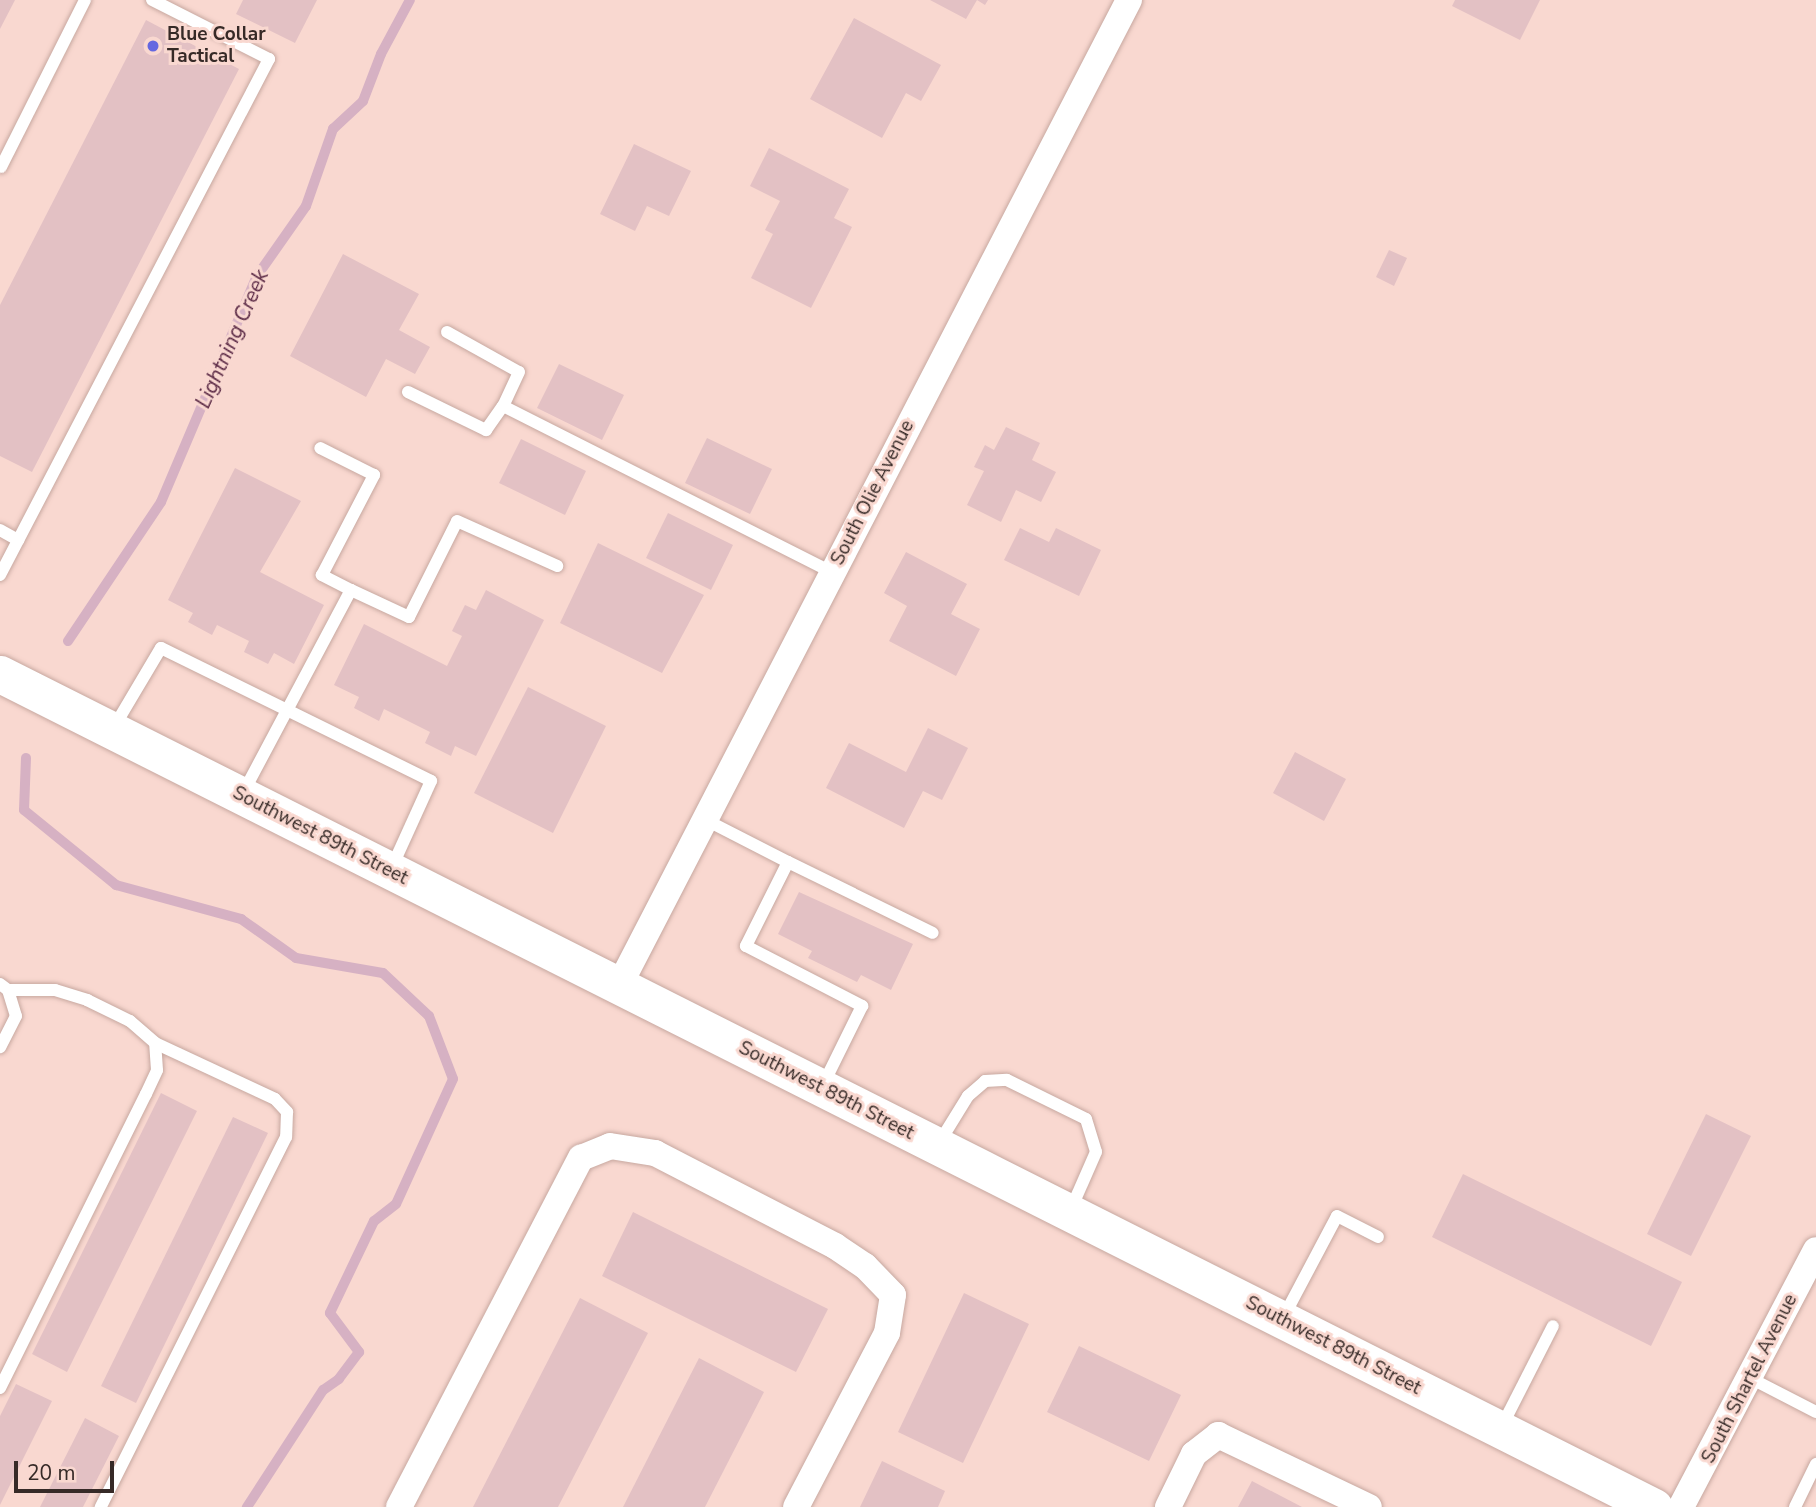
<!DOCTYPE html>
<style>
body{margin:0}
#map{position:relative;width:1816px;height:1507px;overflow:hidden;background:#f9d8d0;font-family:"Nunito Sans",sans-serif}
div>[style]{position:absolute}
.stream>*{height:10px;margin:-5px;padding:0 5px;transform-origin:5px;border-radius:5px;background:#d6b1c3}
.building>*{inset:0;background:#e3c1c4}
.roads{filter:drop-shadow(0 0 2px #c7a8a0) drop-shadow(0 0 2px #c7a8a0)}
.service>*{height:12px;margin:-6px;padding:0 6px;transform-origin:6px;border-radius:6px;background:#fff}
.minor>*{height:26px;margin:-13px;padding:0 13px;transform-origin:13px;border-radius:13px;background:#fff}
.secondary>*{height:37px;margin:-18.5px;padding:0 18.5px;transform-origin:18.5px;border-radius:18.5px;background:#fff}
.dots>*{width:19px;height:19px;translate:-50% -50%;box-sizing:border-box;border:4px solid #f9d8d0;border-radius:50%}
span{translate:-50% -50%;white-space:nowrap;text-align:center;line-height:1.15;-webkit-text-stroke:6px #f9d8d0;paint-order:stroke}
.poi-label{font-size:19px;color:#362a27;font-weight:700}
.left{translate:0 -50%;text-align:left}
.street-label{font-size:19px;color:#362a27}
.water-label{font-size:21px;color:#5d2c47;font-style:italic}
.scale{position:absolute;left:14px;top:1461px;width:100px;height:32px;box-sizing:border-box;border:4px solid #362a27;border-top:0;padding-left:9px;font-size:21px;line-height:24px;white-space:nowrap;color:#362a27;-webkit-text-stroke:5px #f9d8d0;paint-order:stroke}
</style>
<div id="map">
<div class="stream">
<div style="left:68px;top:641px;width:167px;rotate:-56.2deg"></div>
<div style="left:161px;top:502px;width:246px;rotate:-67deg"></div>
<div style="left:257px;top:276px;width:85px;rotate:-55deg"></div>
<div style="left:306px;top:206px;width:82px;rotate:-70.7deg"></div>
<div style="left:333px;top:129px;width:41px;rotate:-43deg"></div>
<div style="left:363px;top:101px;width:50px;rotate:-69deg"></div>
<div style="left:381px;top:54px;width:61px;rotate:-61.8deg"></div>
<div style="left:26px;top:758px;width:52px;rotate:92.2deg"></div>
<div style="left:24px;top:810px;width:119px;rotate:39.2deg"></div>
<div style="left:116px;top:885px;width:130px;rotate:15.2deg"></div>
<div style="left:241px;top:919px;width:67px;rotate:35.3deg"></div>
<div style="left:296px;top:958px;width:88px;rotate:9.8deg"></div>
<div style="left:383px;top:973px;width:63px;rotate:43.1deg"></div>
<div style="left:429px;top:1016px;width:67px;rotate:69.1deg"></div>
<div style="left:453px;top:1079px;width:137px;rotate:114.5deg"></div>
<div style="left:396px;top:1204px;width:28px;rotate:142deg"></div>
<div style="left:374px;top:1221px;width:102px;rotate:115.6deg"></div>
<div style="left:330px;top:1313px;width:49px;rotate:53.4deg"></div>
<div style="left:359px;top:1352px;width:34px;rotate:127deg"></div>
<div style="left:339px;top:1379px;width:19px;rotate:145deg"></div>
<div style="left:323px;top:1390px;width:140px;rotate:123deg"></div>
</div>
<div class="building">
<div style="clip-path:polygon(0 0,15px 0,0 29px)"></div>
<div style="clip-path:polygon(243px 0,317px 0,295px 43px,236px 14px)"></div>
<div style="clip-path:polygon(930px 0,988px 0,985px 5px,977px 0,966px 19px)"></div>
<div style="clip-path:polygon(1455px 0,1540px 0,1520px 40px,1452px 6px)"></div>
<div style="clip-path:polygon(854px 18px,941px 65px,921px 101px,906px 93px,882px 138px,810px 99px)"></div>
<div style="clip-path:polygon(146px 20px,239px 69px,32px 472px,0 456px,0 305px)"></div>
<div style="clip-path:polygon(634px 144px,691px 171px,669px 216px,647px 206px,635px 231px,600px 214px)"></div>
<div style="clip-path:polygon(769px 148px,849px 189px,834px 218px,852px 227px,811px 308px,751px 278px,773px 234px,765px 230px,780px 201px,750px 186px)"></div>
<div style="clip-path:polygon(1389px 250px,1407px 258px,1394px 286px,1376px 277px)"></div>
<div style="clip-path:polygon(343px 254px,419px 294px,399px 330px,430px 347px,415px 374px,386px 359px,366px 397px,290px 356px)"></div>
<div style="clip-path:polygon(559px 364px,624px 395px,602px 440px,537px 408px)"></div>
<div style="clip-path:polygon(1006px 427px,1040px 443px,1032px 460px,1056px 472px,1041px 502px,1016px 490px,1001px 522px,967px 505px,984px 471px,974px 467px,985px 445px,994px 450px)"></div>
<div style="clip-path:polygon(707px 438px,772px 469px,750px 514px,685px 483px)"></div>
<div style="clip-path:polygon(521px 439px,586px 471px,565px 515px,499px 483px)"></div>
<div style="clip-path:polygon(235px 468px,301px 501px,260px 572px,324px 605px,294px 664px,274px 653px,268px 664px,244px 652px,249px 641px,217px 625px,212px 635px,188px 622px,193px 613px,168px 600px)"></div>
<div style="clip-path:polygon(668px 513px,733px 545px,711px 590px,646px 558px)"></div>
<div style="clip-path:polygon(1020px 528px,1049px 542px,1056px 528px,1101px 550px,1079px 596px,1004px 560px)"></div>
<div style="clip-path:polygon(598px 543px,704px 595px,662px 673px,560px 623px)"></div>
<div style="clip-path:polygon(906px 552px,967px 584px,951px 614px,980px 629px,956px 676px,889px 641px,907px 606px,884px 593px)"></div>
<div style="clip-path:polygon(486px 590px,544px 620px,476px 756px,455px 746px,451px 756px,425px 743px,430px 732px,384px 709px,379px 721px,354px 708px,359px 697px,334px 685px,364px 624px,447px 666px,462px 636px,452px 631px,465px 605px,476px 610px)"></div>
<div style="clip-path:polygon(528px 687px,606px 726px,553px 833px,474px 793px)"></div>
<div style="clip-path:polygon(928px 728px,968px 748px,942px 800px,923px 791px,904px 828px,826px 788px,849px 743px,906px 772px)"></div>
<div style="clip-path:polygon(1295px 752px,1346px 779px,1324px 821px,1273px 793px)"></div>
<div style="clip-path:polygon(799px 892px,913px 944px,891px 990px,861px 975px,857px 982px,808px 958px,812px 951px,778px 934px)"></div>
<div style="clip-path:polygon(161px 1093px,197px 1111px,67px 1372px,32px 1354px)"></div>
<div style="clip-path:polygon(1706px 1114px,1751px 1136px,1691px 1256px,1647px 1234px)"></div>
<div style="clip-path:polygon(233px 1117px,268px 1133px,136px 1403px,101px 1386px)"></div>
<div style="clip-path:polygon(1463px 1174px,1682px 1282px,1651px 1346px,1432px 1237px)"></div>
<div style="clip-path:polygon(633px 1212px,828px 1309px,796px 1372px,602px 1276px)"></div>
<div style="clip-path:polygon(964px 1293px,1029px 1324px,963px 1463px,898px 1432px)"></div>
<div style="clip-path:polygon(580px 1298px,648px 1333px,558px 1507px,473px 1507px)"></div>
<div style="clip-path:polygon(1079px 1346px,1181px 1395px,1149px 1461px,1047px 1412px)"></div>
<div style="clip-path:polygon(699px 1358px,764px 1392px,705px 1507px,623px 1507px)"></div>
<div style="clip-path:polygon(16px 1384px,52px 1401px,0 1505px,0 1416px)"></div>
<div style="clip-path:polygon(85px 1418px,119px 1436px,83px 1507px,40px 1507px)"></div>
<div style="clip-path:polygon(882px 1461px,945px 1491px,938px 1507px,860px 1507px)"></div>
<div style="clip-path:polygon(1252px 1481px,1302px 1507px,1238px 1507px)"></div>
</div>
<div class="roads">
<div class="service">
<div style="left:1px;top:167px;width:187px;rotate:-63.3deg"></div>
<div style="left:447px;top:332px;width:82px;rotate:29.1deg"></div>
<div style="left:519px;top:372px;width:38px;rotate:115deg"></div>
<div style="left:503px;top:406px;width:370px;rotate:26.8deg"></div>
<div style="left:408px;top:392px;width:87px;rotate:26deg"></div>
<div style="left:486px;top:430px;width:29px;rotate:-55deg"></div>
<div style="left:0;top:530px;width:21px;rotate:29deg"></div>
<div style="left:0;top:575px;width:582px;rotate:-62.47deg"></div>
<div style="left:269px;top:59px;width:131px;rotate:-153.2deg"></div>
<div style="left:351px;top:590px;width:64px;rotate:25deg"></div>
<div style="left:409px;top:617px;width:107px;rotate:-63.4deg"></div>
<div style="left:457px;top:521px;width:110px;rotate:24.2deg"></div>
<div style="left:114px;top:727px;width:92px;rotate:-59.3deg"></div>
<div style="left:161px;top:648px;width:301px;rotate:26.2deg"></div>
<div style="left:431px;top:781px;width:97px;rotate:114.4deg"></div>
<div style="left:243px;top:793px;width:230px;rotate:-62deg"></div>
<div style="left:351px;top:590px;width:33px;rotate:-153deg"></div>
<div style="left:322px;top:575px;width:113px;rotate:-62.5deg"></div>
<div style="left:374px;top:475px;width:60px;rotate:-153.4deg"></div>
<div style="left:704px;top:819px;width:94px;rotate:27.1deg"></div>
<div style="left:788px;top:862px;width:94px;rotate:116.6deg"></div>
<div style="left:746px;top:946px;width:131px;rotate:27.3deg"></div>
<div style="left:862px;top:1006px;width:88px;rotate:116.3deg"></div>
<div style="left:788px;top:862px;width:161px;rotate:26.1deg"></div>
<div style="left:0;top:984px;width:10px;rotate:37deg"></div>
<div style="left:8px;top:990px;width:27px;rotate:73deg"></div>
<div style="left:16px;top:1016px;width:35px;rotate:117deg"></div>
<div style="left:8px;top:990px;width:47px"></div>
<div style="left:55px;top:990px;width:34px;rotate:17deg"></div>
<div style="left:87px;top:1000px;width:48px;rotate:26deg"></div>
<div style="left:130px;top:1021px;width:33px;rotate:41deg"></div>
<div style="left:155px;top:1043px;width:132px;rotate:25deg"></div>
<div style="left:275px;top:1099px;width:18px;rotate:47deg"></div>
<div style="left:287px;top:1112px;width:25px;rotate:92deg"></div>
<div style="left:286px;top:1137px;width:414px;rotate:116.6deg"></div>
<div style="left:939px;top:1143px;width:55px;rotate:-58.3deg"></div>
<div style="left:968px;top:1096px;width:23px;rotate:-41deg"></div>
<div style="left:985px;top:1081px;width:22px;rotate:-3deg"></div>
<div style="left:1007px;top:1080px;width:88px;rotate:26.3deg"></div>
<div style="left:1086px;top:1119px;width:34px;rotate:73deg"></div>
<div style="left:1096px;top:1152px;width:62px;rotate:113.7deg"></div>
<div style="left:1283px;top:1318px;width:115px;rotate:-62.1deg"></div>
<div style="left:1337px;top:1216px;width:46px;rotate:27.1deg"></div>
<div style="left:1750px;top:1378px;width:74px;rotate:27.3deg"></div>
<div style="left:0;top:1388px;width:328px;rotate:-63.6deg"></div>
<div style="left:146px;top:1094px;width:26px;rotate:-65deg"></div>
<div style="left:157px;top:1070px;width:27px;rotate:-94deg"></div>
<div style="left:1502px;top:1426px;width:112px;rotate:-63deg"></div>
<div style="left:1795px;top:1507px;width:48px;rotate:-64deg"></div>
</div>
<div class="minor">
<div style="left:619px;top:986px;width:1110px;rotate:-62.65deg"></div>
<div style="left:399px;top:1507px;width:394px;rotate:-62.5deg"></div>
<div style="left:581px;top:1158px;width:31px;rotate:-22deg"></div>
<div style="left:610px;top:1146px;width:46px;rotate:8.8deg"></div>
<div style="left:655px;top:1153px;width:203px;rotate:27.3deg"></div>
<div style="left:835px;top:1246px;width:36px;rotate:34deg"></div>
<div style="left:865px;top:1266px;width:40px;rotate:46deg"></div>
<div style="left:893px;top:1295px;width:38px;rotate:99deg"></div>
<div style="left:887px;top:1333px;width:196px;rotate:117.6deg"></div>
<div style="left:1168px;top:1507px;width:59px;rotate:-63.9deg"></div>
<div style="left:1194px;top:1454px;width:31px;rotate:-38deg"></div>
<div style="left:1218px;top:1435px;width:167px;rotate:25.5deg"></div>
<div style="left:1681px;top:1507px;width:290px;rotate:-62.3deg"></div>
</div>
<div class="secondary">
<div style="left:0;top:674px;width:1852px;rotate:26.73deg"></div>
</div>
</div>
<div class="dots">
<div style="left:153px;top:46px;background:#6467e0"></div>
</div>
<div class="poi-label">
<span class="left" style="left:167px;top:46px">Blue Collar<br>Tactical</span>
</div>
<div class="street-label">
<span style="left:873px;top:493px;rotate:-63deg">South Olie Avenue</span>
<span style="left:320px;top:836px;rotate:27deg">Southwest 89th Street</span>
<span style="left:826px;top:1091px;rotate:27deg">Southwest 89th Street</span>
<span style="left:1333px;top:1346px;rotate:27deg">Southwest 89th Street</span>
<span style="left:1750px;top:1379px;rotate:-63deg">South Shartel Avenue</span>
</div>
<div class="water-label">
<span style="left:232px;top:339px;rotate:-66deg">Lightning Creek</span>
</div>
<div class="scale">20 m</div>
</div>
